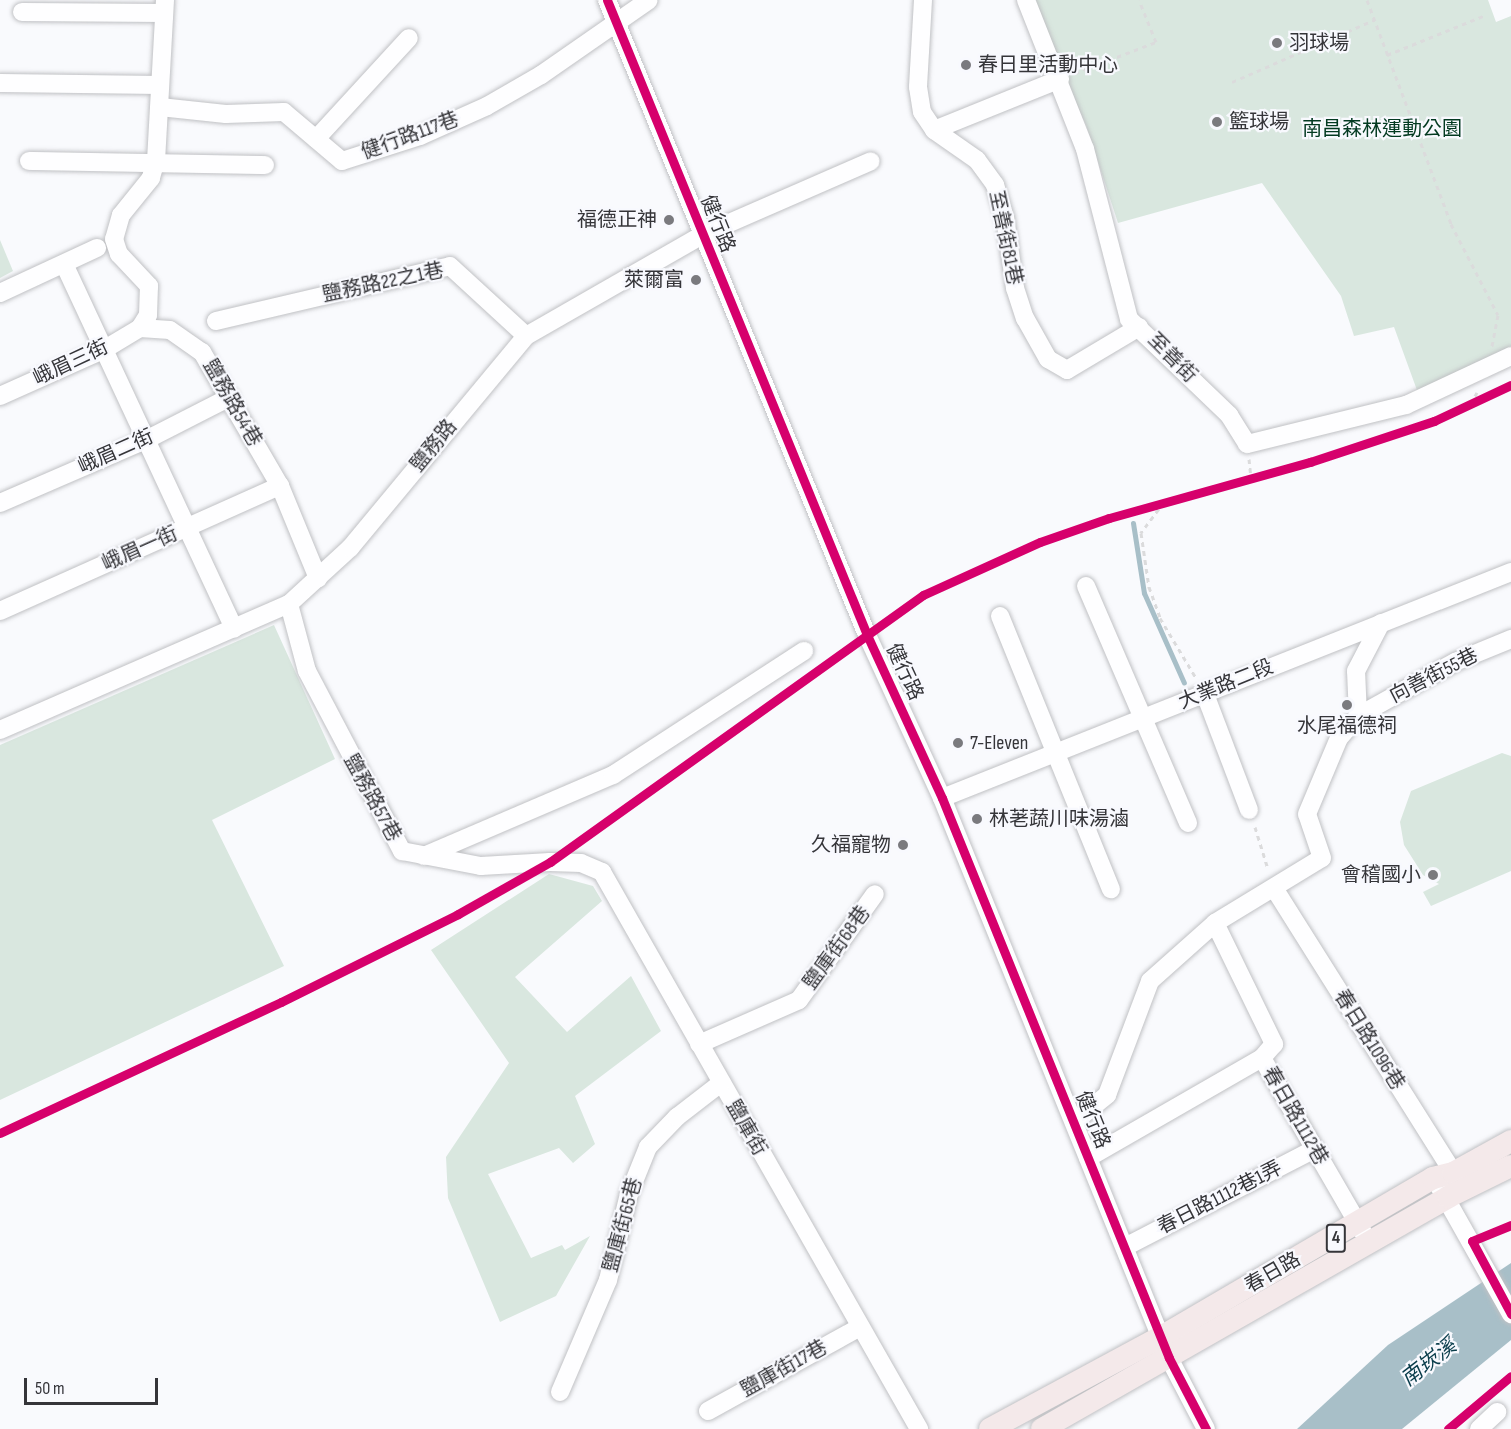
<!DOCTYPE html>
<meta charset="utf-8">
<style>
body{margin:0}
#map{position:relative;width:1511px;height:1429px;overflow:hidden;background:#f9fafd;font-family:"Sofia Sans Condensed","Noto Sans TC",sans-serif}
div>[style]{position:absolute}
.green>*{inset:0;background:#d9e7df}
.water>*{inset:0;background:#a8bfc8}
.stream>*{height:5px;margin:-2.5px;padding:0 2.5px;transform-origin:2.5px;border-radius:2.5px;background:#a8bfc8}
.path>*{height:3px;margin-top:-1.5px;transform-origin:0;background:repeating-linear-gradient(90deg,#dbdbdc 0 4.5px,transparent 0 9px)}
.roads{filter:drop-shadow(0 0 2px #c0c1c4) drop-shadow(0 0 2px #c0c1c4)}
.minor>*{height:18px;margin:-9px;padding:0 9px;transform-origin:9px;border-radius:9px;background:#fefeff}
.major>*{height:22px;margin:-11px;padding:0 11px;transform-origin:11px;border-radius:11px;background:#f4e9ea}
.cycleway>*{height:9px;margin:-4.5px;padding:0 4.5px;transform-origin:4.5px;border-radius:4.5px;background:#d6006c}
.dots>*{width:16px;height:16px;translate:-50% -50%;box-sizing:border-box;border:3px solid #f8f9fe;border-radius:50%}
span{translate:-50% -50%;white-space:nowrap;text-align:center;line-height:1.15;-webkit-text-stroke:4.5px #f8f9fe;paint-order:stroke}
.shield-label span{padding:2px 4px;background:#f8f9fe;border:2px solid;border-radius:4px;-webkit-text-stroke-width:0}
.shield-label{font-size:18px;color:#353539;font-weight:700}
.poi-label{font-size:20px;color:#353539}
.left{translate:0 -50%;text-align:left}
.right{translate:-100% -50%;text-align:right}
.park-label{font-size:20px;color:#033a21}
.street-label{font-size:20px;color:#353539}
.water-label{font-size:21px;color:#083c4a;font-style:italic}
.scale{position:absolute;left:24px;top:1378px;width:134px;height:27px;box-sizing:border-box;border:3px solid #353539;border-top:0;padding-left:8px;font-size:18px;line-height:21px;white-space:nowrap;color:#353539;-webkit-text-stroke:4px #f8f9fe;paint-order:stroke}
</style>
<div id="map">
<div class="green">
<div style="clip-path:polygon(1027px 0,1488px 0,1496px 22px,1511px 16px,1511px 348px,1418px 393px,1394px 327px,1354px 336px,1341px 296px,1262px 183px,1118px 223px,1086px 125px)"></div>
<div style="clip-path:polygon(0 240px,13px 271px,0 278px)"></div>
<div style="clip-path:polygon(274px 625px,335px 759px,212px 820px,284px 966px,0 1100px,0 745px)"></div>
<div style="clip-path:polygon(1502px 753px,1511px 756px,1511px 871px,1431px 906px,1423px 892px,1439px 884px,1423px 875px,1404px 845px,1400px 822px,1411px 791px)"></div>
<div style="clip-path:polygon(549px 874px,593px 886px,602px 901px,515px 977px,567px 1032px,631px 976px,661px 1031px,575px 1096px,595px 1144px,573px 1163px,559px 1148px,488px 1174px,531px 1258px,562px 1245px,565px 1250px,590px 1236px,556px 1296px,500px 1322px,448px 1198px,446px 1157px,509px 1063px,431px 950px)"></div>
</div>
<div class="water">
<div style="clip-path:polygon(1511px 1263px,1511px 1340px,1402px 1429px,1297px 1429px,1388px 1345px)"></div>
</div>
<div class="stream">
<div style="left:1133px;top:523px;width:71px;rotate:81.1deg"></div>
<div style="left:1144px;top:593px;width:98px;rotate:66deg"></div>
</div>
<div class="path">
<div style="left:1367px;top:0;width:239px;rotate:69.4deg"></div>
<div style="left:1451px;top:224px;width:102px;rotate:62.7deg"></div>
<div style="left:1498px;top:315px;width:32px;rotate:101deg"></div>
<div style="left:1387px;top:55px;width:104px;rotate:-22.1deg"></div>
<div style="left:1075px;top:73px;width:87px;rotate:-20.9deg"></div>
<div style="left:1156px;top:42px;width:45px;rotate:-112deg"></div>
<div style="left:1232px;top:82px;width:155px;rotate:-23.6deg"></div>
<div style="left:1471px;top:404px;width:13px;rotate:-63deg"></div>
<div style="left:1249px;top:459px;width:19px;rotate:84deg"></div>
<div style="left:1164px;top:502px;width:39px;rotate:127deg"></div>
<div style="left:1141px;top:533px;width:55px;rotate:81.6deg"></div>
<div style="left:1149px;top:587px;width:33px;rotate:70deg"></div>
<div style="left:1160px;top:618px;width:70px;rotate:59deg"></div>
<div style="left:1255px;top:827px;width:44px;rotate:72.8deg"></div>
</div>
<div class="roads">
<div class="minor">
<div style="left:165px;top:0;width:160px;rotate:93.2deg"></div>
<div style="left:156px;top:160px;width:19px;rotate:106deg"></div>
<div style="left:151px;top:178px;width:48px;rotate:129deg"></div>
<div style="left:121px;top:215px;width:25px;rotate:106deg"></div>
<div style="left:114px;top:239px;width:16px;rotate:72deg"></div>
<div style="left:119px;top:254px;width:44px;rotate:46.8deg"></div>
<div style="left:149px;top:286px;width:29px;rotate:92deg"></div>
<div style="left:148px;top:315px;width:15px;rotate:122deg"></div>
<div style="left:140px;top:328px;width:30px;rotate:4deg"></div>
<div style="left:170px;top:330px;width:39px;rotate:35deg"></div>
<div style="left:202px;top:352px;width:155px;rotate:59.8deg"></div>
<div style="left:280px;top:486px;width:100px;rotate:67.6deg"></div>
<div style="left:607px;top:0;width:686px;rotate:67.73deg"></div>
<div style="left:867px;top:635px;width:179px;rotate:65.3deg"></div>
<div style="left:942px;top:798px;width:604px;rotate:67.93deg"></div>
<div style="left:1169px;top:1358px;width:80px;rotate:62.5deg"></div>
<div style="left:923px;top:0;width:87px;rotate:93.3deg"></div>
<div style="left:918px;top:87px;width:25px;rotate:81deg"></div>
<div style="left:922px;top:112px;width:22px;rotate:56deg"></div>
<div style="left:934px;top:130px;width:52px;rotate:34.9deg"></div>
<div style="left:977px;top:160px;width:31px;rotate:54deg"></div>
<div style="left:995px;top:185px;width:34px;rotate:73deg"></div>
<div style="left:1005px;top:217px;width:72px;rotate:82deg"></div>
<div style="left:1015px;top:288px;width:32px;rotate:72deg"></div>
<div style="left:1025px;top:318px;width:47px;rotate:60.7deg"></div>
<div style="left:1048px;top:359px;width:22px;rotate:30deg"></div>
<div style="left:1067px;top:370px;width:84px;rotate:-30.8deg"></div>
<div style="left:1026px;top:0;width:160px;rotate:68.4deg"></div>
<div style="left:1085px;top:149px;width:176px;rotate:75.5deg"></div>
<div style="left:1129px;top:319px;width:139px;rotate:43.8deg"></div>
<div style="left:1229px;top:415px;width:34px;rotate:58deg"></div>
<div style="left:1247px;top:444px;width:164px;rotate:-13.8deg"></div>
<div style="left:1406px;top:405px;width:116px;rotate:-25deg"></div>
<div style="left:22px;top:12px;width:142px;rotate:0.4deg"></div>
<div style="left:0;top:83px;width:160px;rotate:0.7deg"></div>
<div style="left:160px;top:107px;width:66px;rotate:6.1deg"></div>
<div style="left:226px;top:114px;width:58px;rotate:-2deg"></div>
<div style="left:284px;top:112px;width:76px;rotate:40.2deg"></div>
<div style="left:342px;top:161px;width:82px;rotate:-17.8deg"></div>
<div style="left:420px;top:136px;width:73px;rotate:-24.1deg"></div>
<div style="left:487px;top:106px;width:62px;rotate:-29.9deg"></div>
<div style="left:541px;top:75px;width:131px;rotate:-34.8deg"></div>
<div style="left:934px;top:130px;width:136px;rotate:-22deg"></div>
<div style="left:316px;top:139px;width:137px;rotate:-47.4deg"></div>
<div style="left:29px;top:161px;width:236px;rotate:1deg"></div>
<div style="left:65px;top:266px;width:400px;rotate:65deg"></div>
<div style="left:0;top:293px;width:107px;rotate:-24.9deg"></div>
<div style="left:216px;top:321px;width:240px;rotate:-13.2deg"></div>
<div style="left:450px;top:266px;width:103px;rotate:42.6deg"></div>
<div style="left:0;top:396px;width:115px;rotate:-24.1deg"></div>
<div style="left:105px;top:349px;width:41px;rotate:-31deg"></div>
<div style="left:0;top:503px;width:161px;rotate:-23.4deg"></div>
<div style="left:148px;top:439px;width:92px;rotate:-27.1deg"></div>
<div style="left:1086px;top:586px;width:258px;rotate:66.7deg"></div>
<div style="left:289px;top:604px;width:69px;rotate:75deg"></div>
<div style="left:307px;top:671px;width:204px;rotate:62.2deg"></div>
<div style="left:402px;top:851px;width:80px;rotate:10.8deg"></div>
<div style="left:481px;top:866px;width:69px;rotate:-3.3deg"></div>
<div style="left:550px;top:862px;width:31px;rotate:2deg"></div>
<div style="left:581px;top:863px;width:23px;rotate:23deg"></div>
<div style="left:602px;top:872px;width:641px;rotate:60.35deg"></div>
<div style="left:0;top:611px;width:307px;rotate:-24.1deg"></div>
<div style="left:1000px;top:616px;width:295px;rotate:67.9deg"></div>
<div style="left:1205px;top:694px;width:124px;rotate:69.2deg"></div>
<div style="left:1358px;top:716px;width:111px;rotate:-29.1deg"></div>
<div style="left:1455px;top:662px;width:61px;rotate:-22.3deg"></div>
<div style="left:0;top:730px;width:315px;rotate:-23.6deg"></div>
<div style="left:289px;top:604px;width:83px;rotate:-42.6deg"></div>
<div style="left:350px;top:548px;width:276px;rotate:-50.3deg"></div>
<div style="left:526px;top:336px;width:203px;rotate:-29.8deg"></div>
<div style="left:702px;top:235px;width:184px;rotate:-23.6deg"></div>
<div style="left:942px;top:798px;width:612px;rotate:-21.66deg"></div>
<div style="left:424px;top:856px;width:206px;rotate:-23.2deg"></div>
<div style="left:613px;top:775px;width:228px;rotate:-33deg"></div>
<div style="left:1274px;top:888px;width:347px;rotate:57.8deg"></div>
<div style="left:1215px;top:923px;width:135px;rotate:64deg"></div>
<div style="left:1274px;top:1044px;width:18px;rotate:131deg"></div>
<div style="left:1262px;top:1058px;width:201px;rotate:59.9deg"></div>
<div style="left:699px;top:1044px;width:109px;rotate:-23.7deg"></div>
<div style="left:799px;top:1000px;width:130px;rotate:-54.4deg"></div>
<div style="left:1074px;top:1122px;width:43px;rotate:-39.3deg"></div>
<div style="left:1107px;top:1095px;width:122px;rotate:-69.3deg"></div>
<div style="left:1150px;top:981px;width:87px;rotate:-41.7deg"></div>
<div style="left:1215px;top:923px;width:125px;rotate:-31.3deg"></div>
<div style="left:1322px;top:858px;width:46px;rotate:-108.8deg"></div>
<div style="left:1307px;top:814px;width:82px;rotate:-67.2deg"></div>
<div style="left:1339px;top:738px;width:29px;rotate:-49deg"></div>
<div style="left:1358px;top:716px;width:45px;rotate:-92.5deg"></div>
<div style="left:1356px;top:671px;width:54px;rotate:-62.5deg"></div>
<div style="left:1088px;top:1158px;width:201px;rotate:-29.9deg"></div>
<div style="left:1440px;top:1188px;width:145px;rotate:60.6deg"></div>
<div style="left:1125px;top:1247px;width:214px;rotate:-27.3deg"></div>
<div style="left:560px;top:1392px;width:122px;rotate:-66.8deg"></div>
<div style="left:608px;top:1280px;width:89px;rotate:-76.3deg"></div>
<div style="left:629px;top:1194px;width:51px;rotate:-68deg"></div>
<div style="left:648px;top:1147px;width:42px;rotate:-46deg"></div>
<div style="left:677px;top:1117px;width:56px;rotate:-37.7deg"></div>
<div style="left:708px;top:1411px;width:174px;rotate:-28.9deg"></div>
<div style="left:1479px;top:1429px;width:25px;rotate:-43deg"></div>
</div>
<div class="major">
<div style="left:990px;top:1429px;width:194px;rotate:-28.3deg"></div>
<div style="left:1161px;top:1337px;width:315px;rotate:-30.3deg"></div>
<div style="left:1433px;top:1178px;width:21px;rotate:-14deg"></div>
<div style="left:1453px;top:1173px;width:66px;rotate:-28.9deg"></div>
<div style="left:1042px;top:1429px;width:468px;rotate:-29.7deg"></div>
<div style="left:1448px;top:1197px;width:70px;rotate:-26.2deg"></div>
</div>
</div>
<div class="cycleway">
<div style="left:607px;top:0;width:686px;rotate:67.73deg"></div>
<div style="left:867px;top:635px;width:179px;rotate:65.3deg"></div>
<div style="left:942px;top:798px;width:604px;rotate:67.93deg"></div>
<div style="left:1169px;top:1358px;width:80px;rotate:62.5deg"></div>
<div style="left:0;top:1133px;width:310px;rotate:-25deg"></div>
<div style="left:281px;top:1002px;width:198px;rotate:-26.4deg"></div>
<div style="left:458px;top:914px;width:106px;rotate:-29.5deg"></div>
<div style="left:550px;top:862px;width:459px;rotate:-35.6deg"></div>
<div style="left:923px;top:595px;width:128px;rotate:-24.4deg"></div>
<div style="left:1040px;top:542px;width:73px;rotate:-19.2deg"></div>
<div style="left:1109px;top:518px;width:209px;rotate:-15.6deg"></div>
<div style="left:1310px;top:462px;width:131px;rotate:-18.3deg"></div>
<div style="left:1434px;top:421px;width:85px;rotate:-25.1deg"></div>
<div style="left:1511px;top:1225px;width:42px;rotate:157.7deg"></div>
<div style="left:1472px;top:1241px;width:83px;rotate:61.9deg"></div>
<div style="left:1448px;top:1429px;width:82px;rotate:-40.1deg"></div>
</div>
<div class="dots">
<div style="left:1277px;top:43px;background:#7a7a7e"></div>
<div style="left:966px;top:65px;background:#7a7a7e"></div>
<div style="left:1217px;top:122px;background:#7a7a7e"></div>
<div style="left:669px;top:220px;background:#7a7a7e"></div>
<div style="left:696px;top:280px;background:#7a7a7e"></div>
<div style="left:1347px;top:705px;background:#7a7a7e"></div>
<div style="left:958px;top:743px;background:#7a7a7e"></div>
<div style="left:977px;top:819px;background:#7a7a7e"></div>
<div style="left:903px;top:845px;background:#7a7a7e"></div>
<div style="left:1433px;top:875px;background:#7a7a7e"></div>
</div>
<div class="shield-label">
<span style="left:1336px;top:1238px">4</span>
</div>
<div class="poi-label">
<span class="left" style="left:1289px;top:43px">羽球場</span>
<span class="left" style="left:978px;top:65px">春日里活動中心</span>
<span class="left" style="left:1229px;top:122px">籃球場</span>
<span class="right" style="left:657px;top:220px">福德正神</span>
<span class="right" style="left:684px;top:280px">萊爾富</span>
<span style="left:1347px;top:726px">水尾福德祠</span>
<span class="left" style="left:970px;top:743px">7-Eleven</span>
<span class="left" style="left:989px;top:819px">林荖蔬川味湯滷</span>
<span class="right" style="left:891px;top:845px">久福寵物</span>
<span class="right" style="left:1421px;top:875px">會稽國小</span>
</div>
<div class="park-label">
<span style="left:1382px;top:129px">南昌森林運動公園</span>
</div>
<div class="street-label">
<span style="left:410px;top:136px;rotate:-20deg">健行路117巷</span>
<span style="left:717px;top:224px;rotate:68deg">健行路</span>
<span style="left:1005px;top:238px;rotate:78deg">至善街81巷</span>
<span style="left:383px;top:283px;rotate:-12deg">鹽務路22之1巷</span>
<span style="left:1172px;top:358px;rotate:45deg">至善街</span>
<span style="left:71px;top:363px;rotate:-25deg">峨眉三街</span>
<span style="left:232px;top:403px;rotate:60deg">鹽務路54巷</span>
<span style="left:434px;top:446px;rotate:-51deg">鹽務路</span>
<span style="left:116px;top:452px;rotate:-24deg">峨眉二街</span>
<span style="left:140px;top:549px;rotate:-24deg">峨眉一街</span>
<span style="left:904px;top:672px;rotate:65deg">健行路</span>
<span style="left:1434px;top:676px;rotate:-27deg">向善街55巷</span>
<span style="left:1226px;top:685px;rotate:-22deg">大業路二段</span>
<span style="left:372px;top:798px;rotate:61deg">鹽務路57巷</span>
<span style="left:837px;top:948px;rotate:-54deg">鹽庫街68巷</span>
<span style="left:1369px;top:1040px;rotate:58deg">春日路1096巷</span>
<span style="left:1295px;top:1116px;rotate:60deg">春日路1112巷</span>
<span style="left:1092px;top:1120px;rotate:68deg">健行路</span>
<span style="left:746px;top:1128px;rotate:60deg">鹽庫街</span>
<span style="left:1220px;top:1198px;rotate:-27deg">春日路1112巷1弄</span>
<span style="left:623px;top:1225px;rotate:-75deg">鹽庫街65巷</span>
<span style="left:1273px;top:1273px;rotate:-30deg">春日路</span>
<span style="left:784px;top:1369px;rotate:-29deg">鹽庫街17巷</span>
</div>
<div class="water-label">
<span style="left:1429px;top:1363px;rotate:-38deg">南崁溪</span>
</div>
<div class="scale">50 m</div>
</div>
